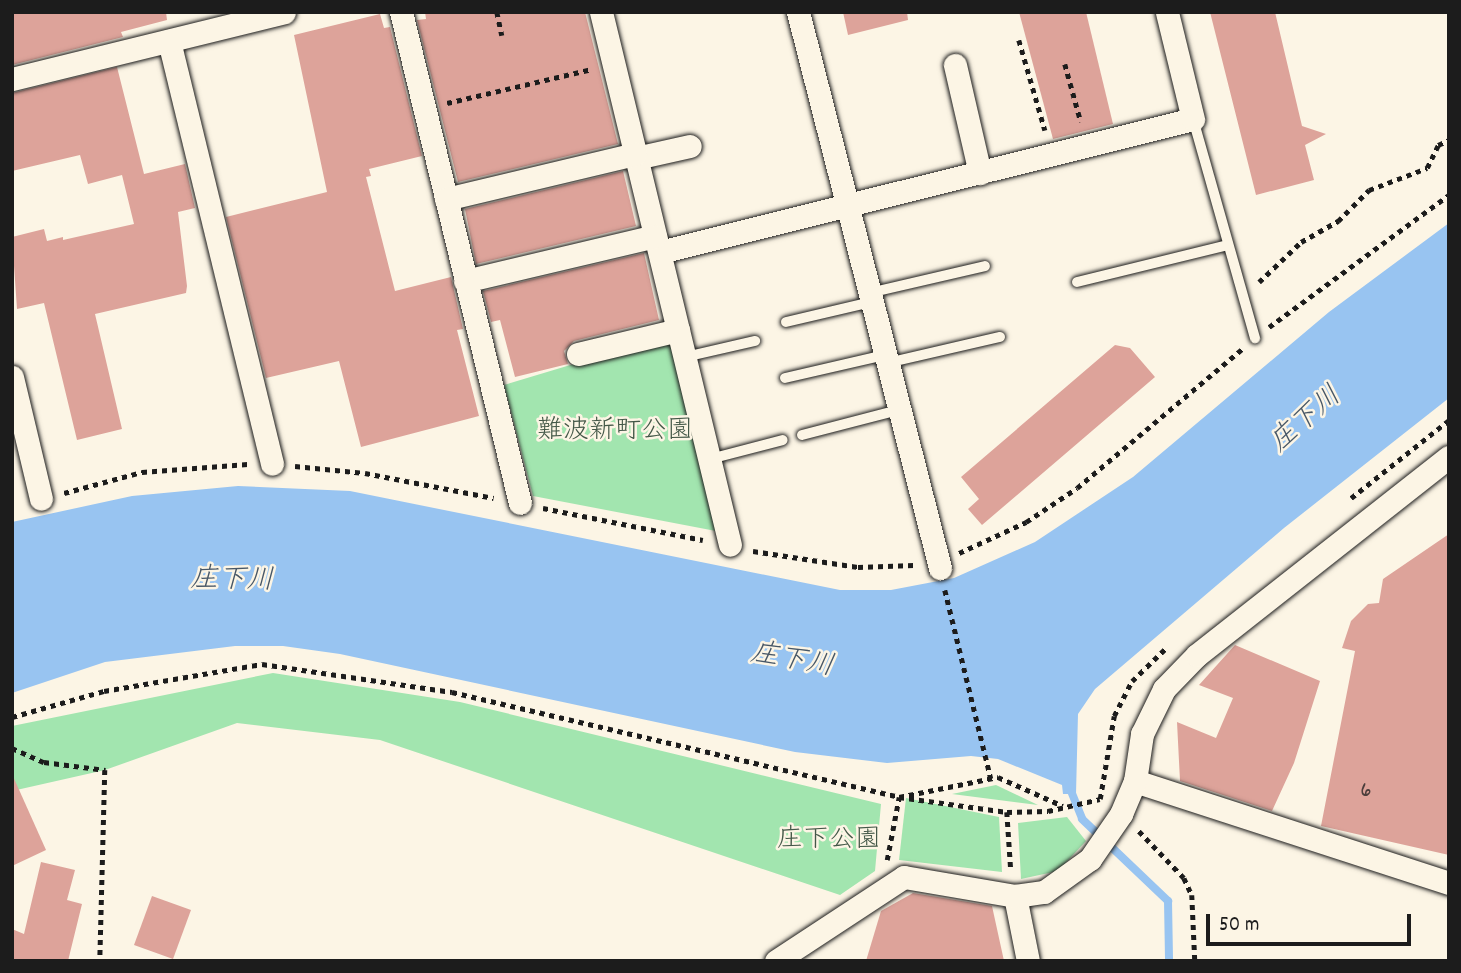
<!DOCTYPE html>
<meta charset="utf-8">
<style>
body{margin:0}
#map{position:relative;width:1461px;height:973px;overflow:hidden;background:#fcf5e5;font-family:Dekko,"Klee One",sans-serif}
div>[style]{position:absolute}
.green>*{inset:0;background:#a2e5af}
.water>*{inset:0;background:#98c4f1}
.stream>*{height:8px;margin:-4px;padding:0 4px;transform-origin:4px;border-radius:4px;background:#98c4f1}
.building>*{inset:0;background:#dda39a}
.path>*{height:4.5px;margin-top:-2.25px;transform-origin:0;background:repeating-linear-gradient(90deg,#1c1c1c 0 5px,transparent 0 10px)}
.roads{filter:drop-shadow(0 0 2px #1c1c1c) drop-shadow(0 0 2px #1c1c1c)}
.service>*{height:10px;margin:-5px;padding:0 5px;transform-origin:5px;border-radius:5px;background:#fcf5e5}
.minor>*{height:23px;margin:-11.5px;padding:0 11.5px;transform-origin:11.5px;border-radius:11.5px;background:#fcf5e5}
span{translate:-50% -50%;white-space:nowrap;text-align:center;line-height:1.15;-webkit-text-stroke:5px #fcf5e5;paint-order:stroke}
.number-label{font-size:23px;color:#4c3e3c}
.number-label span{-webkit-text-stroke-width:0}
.park-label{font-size:26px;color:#445848}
.water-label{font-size:28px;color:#475767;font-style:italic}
.frame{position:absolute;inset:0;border:14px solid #1c1c1c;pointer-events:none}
.scale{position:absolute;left:1206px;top:914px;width:205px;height:32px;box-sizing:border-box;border:4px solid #1c1c1c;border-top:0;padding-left:9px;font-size:21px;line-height:24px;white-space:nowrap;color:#1c1c1c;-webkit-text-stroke:5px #fcf5e5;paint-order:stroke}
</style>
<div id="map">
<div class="green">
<div style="clip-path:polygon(670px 335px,721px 532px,533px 496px,504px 385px)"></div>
<div style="clip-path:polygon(273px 673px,460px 702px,881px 804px,875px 871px,840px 895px,380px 740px,237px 723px,105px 770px,12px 791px,12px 726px)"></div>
<div style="clip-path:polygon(996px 785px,1038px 805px,952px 794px)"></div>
<div style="clip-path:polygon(906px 798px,999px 817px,1002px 872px,899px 860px)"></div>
<div style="clip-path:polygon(1067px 817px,1086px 841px,1058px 871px,1021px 879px,1018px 823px)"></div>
</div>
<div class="water">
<div style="clip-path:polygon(1449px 223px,1449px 398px,1284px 528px,1095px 689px,1078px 714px,1076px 794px,1063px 794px,1062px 785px,998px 759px,971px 756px,887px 763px,795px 752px,340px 654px,283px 646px,235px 646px,105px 662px,12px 693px,12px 522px,132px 496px,238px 486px,350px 491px,840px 590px,891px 590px,954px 578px,1035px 542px,1133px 477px,1329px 312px)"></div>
</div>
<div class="stream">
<div style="left:1069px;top:786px;width:35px;rotate:68deg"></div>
<div style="left:1082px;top:819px;width:119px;rotate:43.6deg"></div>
<div style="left:1168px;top:901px;width:60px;rotate:89deg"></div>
</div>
<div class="building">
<div style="clip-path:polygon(12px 12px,166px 12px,167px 20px,121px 32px,123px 37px,12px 65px)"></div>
<div style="clip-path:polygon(425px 12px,585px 12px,618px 144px,458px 182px,417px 20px,426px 19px)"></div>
<div style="clip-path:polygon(843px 12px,907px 12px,908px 20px,848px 35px)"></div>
<div style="clip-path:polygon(1019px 12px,1086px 12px,1113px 124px,1053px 139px)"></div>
<div style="clip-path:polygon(1210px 12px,1275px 12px,1302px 126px,1326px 134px,1305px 145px,1314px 180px,1256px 195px)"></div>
<div style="clip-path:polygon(380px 14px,384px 28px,390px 27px,422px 156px,369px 169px,371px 176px,366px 177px,395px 291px,451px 277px,463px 329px,457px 330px,479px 416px,361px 447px,339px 361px,266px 378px,226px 217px,327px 192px,294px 35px)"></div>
<div style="clip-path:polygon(117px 67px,144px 174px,185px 164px,195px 208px,178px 212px,187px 286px,186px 293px,95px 314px,122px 429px,77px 440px,44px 303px,17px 309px,12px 237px,44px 229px,47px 241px,63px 237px,63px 240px,134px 224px,122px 175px,88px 184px,80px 155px,12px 171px,12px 93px)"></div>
<div style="clip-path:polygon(623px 171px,636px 226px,476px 264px,465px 209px)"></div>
<div style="clip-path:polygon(644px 253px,659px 320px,574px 341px,564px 351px,568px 364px,515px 377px,500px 320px,491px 322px,483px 291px)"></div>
<div style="clip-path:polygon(1115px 345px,1130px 348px,1155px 377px,982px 525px,968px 509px,979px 499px,961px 477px)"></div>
<div style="clip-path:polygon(1449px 534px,1449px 855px,1321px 826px,1355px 651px,1342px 648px,1351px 621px,1368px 604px,1379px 603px,1383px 579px)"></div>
<div style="clip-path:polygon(1235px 645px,1320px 681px,1294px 763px,1272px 811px,1180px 781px,1177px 722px,1216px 738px,1233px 698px,1199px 685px)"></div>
<div style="clip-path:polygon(12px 774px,46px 850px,12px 866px)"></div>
<div style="clip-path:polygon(41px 862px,75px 870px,67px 900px,82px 904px,68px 961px,12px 961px,12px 929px,24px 934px)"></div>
<div style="clip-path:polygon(913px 893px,992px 906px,1004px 961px,866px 961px,881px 911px)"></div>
<div style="clip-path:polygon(152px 896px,191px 910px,173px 959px,134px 945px)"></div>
</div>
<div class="path">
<div style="left:497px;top:12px;width:24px;rotate:78deg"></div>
<div style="left:1019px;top:40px;width:94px;rotate:73.9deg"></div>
<div style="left:1065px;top:64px;width:60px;rotate:74.6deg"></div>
<div style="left:447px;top:103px;width:149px;rotate:-13.2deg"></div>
<div style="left:1259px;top:282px;width:58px;rotate:-43.6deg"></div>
<div style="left:1301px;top:242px;width:43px;rotate:-29.6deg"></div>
<div style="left:1338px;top:221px;width:44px;rotate:-45deg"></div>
<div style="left:1369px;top:190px;width:62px;rotate:-20.8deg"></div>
<div style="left:1427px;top:168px;width:25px;rotate:-64deg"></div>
<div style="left:1438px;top:145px;width:12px;rotate:-24deg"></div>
<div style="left:1269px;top:327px;width:223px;rotate:-36.3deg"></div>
<div style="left:295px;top:466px;width:70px;rotate:5.7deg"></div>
<div style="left:365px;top:473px;width:131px;rotate:11deg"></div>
<div style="left:64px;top:493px;width:81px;rotate:-15.1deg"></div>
<div style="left:142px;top:472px;width:106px;rotate:-4.3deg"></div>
<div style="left:1351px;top:498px;width:125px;rotate:-38.5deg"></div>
<div style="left:543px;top:508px;width:163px;rotate:11.3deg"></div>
<div style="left:753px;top:551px;width:106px;rotate:8.7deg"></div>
<div style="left:858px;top:567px;width:56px;rotate:-2deg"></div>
<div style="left:959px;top:553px;width:74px;rotate:-24.8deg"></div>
<div style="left:1026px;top:522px;width:61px;rotate:-33.7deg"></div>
<div style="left:1077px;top:488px;width:217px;rotate:-40.1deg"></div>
<div style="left:945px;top:590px;width:194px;rotate:76.3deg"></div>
<div style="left:12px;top:717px;width:96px;rotate:-15.8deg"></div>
<div style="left:104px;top:691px;width:160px;rotate:-9.7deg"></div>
<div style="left:262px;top:664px;width:192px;rotate:8.4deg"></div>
<div style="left:452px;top:692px;width:459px;rotate:13.2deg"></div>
<div style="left:899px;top:797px;width:109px;rotate:7.9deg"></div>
<div style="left:1007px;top:812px;width:41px;rotate:-1.4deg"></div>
<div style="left:1048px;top:811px;width:53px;rotate:-13deg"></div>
<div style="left:1100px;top:799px;width:84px;rotate:-80.4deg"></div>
<div style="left:1114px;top:716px;width:39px;rotate:-63deg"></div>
<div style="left:1132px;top:681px;width:46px;rotate:-44.1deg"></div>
<div style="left:12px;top:748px;width:35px;rotate:24deg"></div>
<div style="left:44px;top:762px;width:62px;rotate:7.5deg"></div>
<div style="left:105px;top:770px;width:191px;rotate:91.5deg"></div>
<div style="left:1007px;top:812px;width:59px;rotate:86.1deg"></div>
<div style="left:1139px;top:831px;width:65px;rotate:46.2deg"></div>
<div style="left:1184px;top:878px;width:19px;rotate:65deg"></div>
<div style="left:1192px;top:895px;width:66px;rotate:87.4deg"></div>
<div style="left:887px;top:860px;width:64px;rotate:-79.2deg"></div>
<div style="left:899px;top:797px;width:101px;rotate:-11.4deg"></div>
<div style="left:998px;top:777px;width:71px;rotate:24deg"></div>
</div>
<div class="roads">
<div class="service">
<div style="left:1193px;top:119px;width:228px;rotate:74.2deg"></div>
<div style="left:1077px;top:282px;width:155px;rotate:-13.8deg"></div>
<div style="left:869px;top:293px;width:119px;rotate:-13.1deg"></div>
<div style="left:786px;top:322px;width:87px;rotate:-13.2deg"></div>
<div style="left:685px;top:357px;width:72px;rotate:-12.9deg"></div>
<div style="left:887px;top:363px;width:116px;rotate:-13deg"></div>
<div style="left:785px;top:378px;width:103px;rotate:-13deg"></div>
<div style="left:802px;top:435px;width:100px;rotate:-14.5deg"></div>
<div style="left:710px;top:459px;width:75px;rotate:-14.6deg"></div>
</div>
<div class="minor">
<div style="left:401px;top:12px;width:505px;rotate:76.38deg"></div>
<div style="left:601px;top:12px;width:548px;rotate:76.39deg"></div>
<div style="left:798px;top:12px;width:574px;rotate:75.67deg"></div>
<div style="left:169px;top:41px;width:435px;rotate:76.3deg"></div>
<div style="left:955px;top:65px;width:111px;rotate:77deg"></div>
<div style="left:12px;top:79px;width:280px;rotate:-13.8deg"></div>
<div style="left:636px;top:158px;width:55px;rotate:-12.5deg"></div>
<div style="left:446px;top:199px;width:194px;rotate:-13.4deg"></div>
<div style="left:660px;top:252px;width:549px;rotate:-14.01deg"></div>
<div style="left:1193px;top:119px;width:110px;rotate:-103.7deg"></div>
<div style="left:465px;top:281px;width:195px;rotate:-13.3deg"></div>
<div style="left:578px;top:354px;width:103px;rotate:-13.5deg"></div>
<div style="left:12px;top:377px;width:125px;rotate:76.6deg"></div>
<div style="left:1135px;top:781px;width:330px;rotate:18deg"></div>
<div style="left:1015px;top:896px;width:66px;rotate:78.7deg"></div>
<div style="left:776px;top:961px;width:153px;rotate:-33.3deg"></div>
<div style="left:904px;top:877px;width:113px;rotate:9.7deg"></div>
<div style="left:1015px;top:896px;width:29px;rotate:-8deg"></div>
<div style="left:1044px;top:892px;width:57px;rotate:-35.7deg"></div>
<div style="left:1090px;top:859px;width:55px;rotate:-55.4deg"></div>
<div style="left:1121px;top:814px;width:36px;rotate:-67deg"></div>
<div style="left:1135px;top:781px;width:48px;rotate:-81.5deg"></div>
<div style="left:1142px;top:734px;width:50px;rotate:-63.9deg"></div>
<div style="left:1164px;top:689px;width:47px;rotate:-45.9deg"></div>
<div style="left:1197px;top:655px;width:320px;rotate:-38.2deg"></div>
</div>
</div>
<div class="number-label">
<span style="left:1366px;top:792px">6</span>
</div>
<div class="park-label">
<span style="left:615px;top:432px">難波新町公園</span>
<span style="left:829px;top:841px">庄下公園</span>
</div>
<div class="water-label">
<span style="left:1307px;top:421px;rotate:-41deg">庄下川</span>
<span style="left:232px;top:582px;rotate:1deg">庄下川</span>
<span style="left:792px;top:662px;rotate:10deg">庄下川</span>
</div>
<div class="frame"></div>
<div class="scale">50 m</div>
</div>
